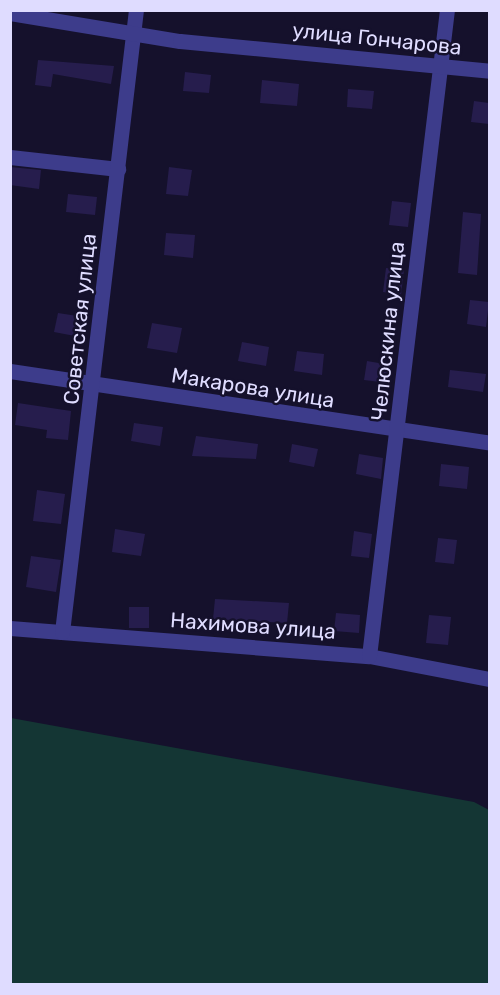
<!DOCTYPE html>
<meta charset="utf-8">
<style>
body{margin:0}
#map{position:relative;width:500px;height:995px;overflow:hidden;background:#15112c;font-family:Rubik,sans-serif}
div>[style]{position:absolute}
.green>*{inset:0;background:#143634}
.building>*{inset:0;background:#261d4d}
.minor>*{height:15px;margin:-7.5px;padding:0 7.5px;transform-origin:7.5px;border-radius:7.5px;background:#3d3c8b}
.tertiary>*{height:15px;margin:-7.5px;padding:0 7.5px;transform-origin:7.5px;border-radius:7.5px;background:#3d3c8b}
span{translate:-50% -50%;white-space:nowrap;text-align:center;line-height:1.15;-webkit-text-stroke:5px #15112c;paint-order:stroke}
.street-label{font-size:21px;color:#dfdcff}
.frame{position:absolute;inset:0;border:12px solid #dfdcff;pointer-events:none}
</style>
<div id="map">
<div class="green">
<div style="clip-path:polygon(11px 718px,474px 802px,489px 810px,489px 984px,11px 984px)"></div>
</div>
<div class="building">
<div style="clip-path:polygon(38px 60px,114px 66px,111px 84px,53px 74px,51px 87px,35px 85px)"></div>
<div style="clip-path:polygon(185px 72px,211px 75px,209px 93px,183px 91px)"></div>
<div style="clip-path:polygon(262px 80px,299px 84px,297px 106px,260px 103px)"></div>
<div style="clip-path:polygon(348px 89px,374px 91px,372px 109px,347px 107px)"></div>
<div style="clip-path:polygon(474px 101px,489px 103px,489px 124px,471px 122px)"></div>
<div style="clip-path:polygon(10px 167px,41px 170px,39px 189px,10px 185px)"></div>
<div style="clip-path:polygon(169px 167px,192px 170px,188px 196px,166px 194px)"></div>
<div style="clip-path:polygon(68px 194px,97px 197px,95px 215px,66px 212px)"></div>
<div style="clip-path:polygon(392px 201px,411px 203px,408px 227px,389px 225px)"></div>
<div style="clip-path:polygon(463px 212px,481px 214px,477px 275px,458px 273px)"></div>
<div style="clip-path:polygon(166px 233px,195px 235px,193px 258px,164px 255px)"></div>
<div style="clip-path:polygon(386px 268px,404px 270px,401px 295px,383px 292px)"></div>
<div style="clip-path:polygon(470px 300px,489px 302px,486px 327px,467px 324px)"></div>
<div style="clip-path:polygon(58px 313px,84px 317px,80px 337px,54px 332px)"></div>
<div style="clip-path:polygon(152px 323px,182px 328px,177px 353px,147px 348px)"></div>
<div style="clip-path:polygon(242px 342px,269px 347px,266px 366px,238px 361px)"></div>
<div style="clip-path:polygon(297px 351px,324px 354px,322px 375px,294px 371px)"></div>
<div style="clip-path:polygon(367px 361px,390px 365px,388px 383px,364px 380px)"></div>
<div style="clip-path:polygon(450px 370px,486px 374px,483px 392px,448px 387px)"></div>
<div style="clip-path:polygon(18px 403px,71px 411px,68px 440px,46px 438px,47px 430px,15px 425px)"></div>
<div style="clip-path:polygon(134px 423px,163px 427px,160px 446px,131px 441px)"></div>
<div style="clip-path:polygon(196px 436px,258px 444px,256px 459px,192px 456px)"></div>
<div style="clip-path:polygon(292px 444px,318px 449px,314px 467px,289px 462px)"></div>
<div style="clip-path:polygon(359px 454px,383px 458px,381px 479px,356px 474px)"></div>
<div style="clip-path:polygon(441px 464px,469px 467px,467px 489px,439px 486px)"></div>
<div style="clip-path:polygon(37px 490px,65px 494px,61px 524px,33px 521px)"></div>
<div style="clip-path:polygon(115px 529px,145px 534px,141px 556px,112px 552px)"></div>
<div style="clip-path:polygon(354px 531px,372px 534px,369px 558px,351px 556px)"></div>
<div style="clip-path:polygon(438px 538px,457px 540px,454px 564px,435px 562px)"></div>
<div style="clip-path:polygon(31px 556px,61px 560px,56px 592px,26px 587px)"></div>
<div style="clip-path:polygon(215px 599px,289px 603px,287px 623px,213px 619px)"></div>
<div style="clip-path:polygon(129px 607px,149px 607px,149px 628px,129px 628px)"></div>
<div style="clip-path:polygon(336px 613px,360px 615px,359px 633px,334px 631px)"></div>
<div style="clip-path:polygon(429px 615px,451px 617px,448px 645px,426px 643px)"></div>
</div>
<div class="minor">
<div style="left:10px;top:157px;width:109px;rotate:6.3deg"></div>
<div style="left:10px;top:371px;width:485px;rotate:8.5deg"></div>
<div style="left:10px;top:628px;width:360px;rotate:4.5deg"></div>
<div style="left:369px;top:656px;width:123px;rotate:10.8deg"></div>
<div style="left:62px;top:632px;width:626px;rotate:-83.22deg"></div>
<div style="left:369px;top:656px;width:651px;rotate:-83.12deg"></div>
</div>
<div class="tertiary">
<div style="left:10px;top:13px;width:172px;rotate:9.4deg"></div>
<div style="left:180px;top:41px;width:311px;rotate:5.5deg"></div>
</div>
<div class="street-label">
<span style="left:377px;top:39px;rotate:6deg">улица Гончарова</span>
<span style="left:80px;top:319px;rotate:-84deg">Советская улица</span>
<span style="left:388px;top:331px;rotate:-84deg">Челюскина улица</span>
<span style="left:253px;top:388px;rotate:9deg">Макарова улица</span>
<span style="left:253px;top:626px;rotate:4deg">Нахимова улица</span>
</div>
<div class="frame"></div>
</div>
